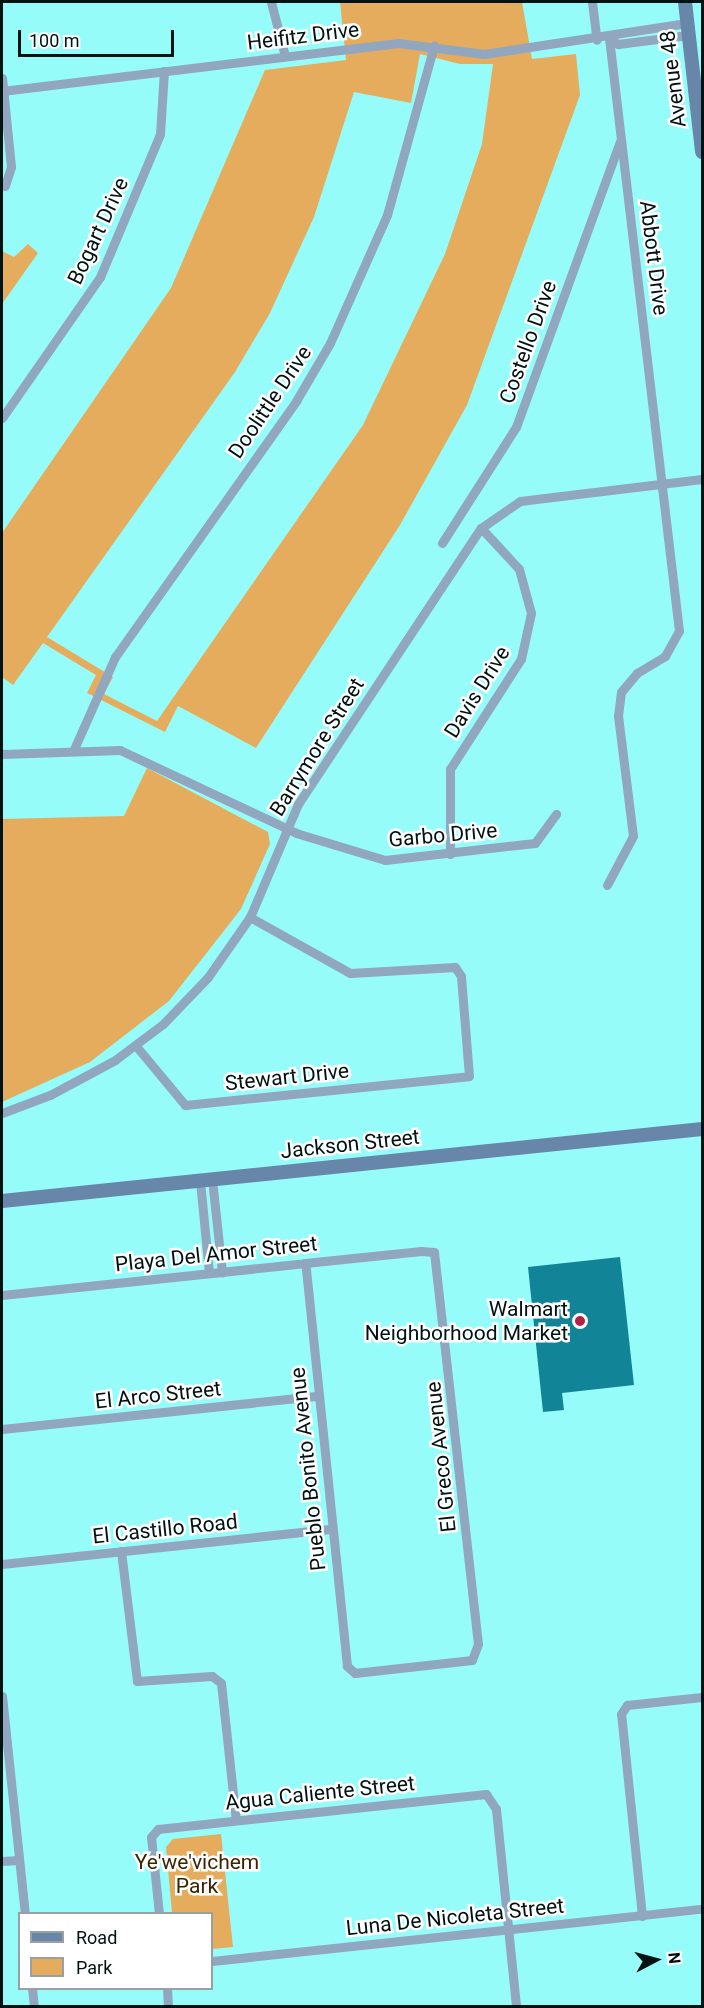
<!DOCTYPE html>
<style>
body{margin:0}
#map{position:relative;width:704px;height:2008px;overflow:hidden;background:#96fcf9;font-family:Roboto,sans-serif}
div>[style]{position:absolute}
.green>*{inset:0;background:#e5ac5d}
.building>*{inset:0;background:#118498}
.minor>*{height:9px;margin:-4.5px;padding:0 4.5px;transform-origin:4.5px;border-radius:4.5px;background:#91a6bf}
.secondary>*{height:14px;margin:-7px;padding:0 7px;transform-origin:7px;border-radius:7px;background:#6886aa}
.dots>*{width:16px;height:16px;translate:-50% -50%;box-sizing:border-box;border:3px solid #fff;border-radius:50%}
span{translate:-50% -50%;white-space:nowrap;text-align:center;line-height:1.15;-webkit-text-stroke:5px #fff;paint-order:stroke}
.street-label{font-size:21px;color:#001211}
.poi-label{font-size:21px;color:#001211}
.right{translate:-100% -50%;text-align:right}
.park-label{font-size:21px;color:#3c2400}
.frame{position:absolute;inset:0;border:3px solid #001211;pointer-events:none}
.legend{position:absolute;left:18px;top:1912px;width:195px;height:78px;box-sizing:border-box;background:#fff;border:2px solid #99a0a0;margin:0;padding:8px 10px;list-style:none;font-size:18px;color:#001211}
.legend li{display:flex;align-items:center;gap:12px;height:30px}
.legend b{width:30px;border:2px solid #99a0a0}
.north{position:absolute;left:626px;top:1930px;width:60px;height:60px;-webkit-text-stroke:4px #fff;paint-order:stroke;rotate:84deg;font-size:16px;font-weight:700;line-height:24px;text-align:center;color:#001211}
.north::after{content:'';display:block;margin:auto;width:21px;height:27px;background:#001211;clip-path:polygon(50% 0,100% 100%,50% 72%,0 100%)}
.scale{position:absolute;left:18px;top:30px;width:156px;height:27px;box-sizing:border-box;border:3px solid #001211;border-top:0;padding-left:8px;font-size:18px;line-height:21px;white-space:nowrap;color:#001211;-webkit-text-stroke:4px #fff;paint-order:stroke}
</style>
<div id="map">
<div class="green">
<div style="clip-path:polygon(evenodd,340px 2px,522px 2px,532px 59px,576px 54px,580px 95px,467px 405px,400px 525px,256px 748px,178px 706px,165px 732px,87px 693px,96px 675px,43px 643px,13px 685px,2px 677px,2px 533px,171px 288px,265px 70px,346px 60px,340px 2px,420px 54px,460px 64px,493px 64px,482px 144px,445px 254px,363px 425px,157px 721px,104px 694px,113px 677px,47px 637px,235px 372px,270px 313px,314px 217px,354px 92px,411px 103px,420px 54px)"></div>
<div style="clip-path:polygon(28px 244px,38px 253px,2px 304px,2px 251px,14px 257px)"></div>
<div style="clip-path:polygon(147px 768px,268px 832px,270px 844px,241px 909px,169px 1001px,90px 1062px,2px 1102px,2px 819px,124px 816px)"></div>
<div style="clip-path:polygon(221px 1834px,233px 1947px,212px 1949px,212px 1914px,172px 1913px,166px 1847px,173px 1839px)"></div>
</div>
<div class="building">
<div style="clip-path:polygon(620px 1257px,634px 1385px,562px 1393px,564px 1410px,543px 1412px,528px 1267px)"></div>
</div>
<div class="minor">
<div style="left:271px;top:2px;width:56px;rotate:75.5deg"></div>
<div style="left:592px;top:2px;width:38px;rotate:83deg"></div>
<div style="left:609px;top:38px;width:11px;rotate:34deg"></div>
<div style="left:618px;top:44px;width:71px;rotate:-7.3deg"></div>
<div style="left:2px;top:78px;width:89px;rotate:84.2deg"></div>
<div style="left:11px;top:167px;width:20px;rotate:108deg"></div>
<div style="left:2px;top:91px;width:399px;rotate:-6.9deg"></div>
<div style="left:398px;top:43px;width:87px;rotate:7.3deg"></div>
<div style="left:484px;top:54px;width:205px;rotate:-8.7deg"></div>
<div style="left:2px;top:418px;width:172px;rotate:-55.2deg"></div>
<div style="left:100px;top:277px;width:155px;rotate:-67.2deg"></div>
<div style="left:160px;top:134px;width:63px;rotate:-86.4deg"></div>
<div style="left:442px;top:543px;width:138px;rotate:-57.5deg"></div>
<div style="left:516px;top:427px;width:304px;rotate:-70deg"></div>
<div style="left:74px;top:749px;width:101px;rotate:-66deg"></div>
<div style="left:115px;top:657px;width:314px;rotate:-54.7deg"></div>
<div style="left:296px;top:401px;width:67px;rotate:-59.6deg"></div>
<div style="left:330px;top:343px;width:140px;rotate:-66deg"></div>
<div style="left:387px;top:215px;width:176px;rotate:-74.5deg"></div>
<div style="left:2px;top:754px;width:118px;rotate:-1.9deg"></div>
<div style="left:120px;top:750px;width:195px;rotate:25.2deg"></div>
<div style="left:296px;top:833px;width:93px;rotate:16.9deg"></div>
<div style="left:385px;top:860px;width:151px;rotate:-6.5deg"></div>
<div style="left:535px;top:843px;width:36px;rotate:-54deg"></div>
<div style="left:450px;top:854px;width:85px;rotate:-90deg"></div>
<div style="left:450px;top:769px;width:131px;rotate:-57.2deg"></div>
<div style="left:521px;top:659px;width:47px;rotate:-77.7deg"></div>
<div style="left:531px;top:613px;width:46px;rotate:-105.3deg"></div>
<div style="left:519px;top:569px;width:56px;rotate:-132.8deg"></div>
<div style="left:607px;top:885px;width:55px;rotate:-62deg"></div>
<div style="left:633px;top:836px;width:121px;rotate:-97.1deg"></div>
<div style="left:618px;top:716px;width:24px;rotate:-83deg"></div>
<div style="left:621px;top:692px;width:25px;rotate:-50deg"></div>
<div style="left:637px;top:673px;width:33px;rotate:-31deg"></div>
<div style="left:665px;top:656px;width:29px;rotate:-61deg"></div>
<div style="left:679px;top:631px;width:597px;rotate:-96.73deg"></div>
<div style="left:136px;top:1046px;width:77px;rotate:50.3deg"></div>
<div style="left:185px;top:1105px;width:285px;rotate:-5.8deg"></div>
<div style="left:469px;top:1076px;width:100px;rotate:-94.6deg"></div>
<div style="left:461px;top:976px;width:11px;rotate:-124deg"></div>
<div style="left:455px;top:967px;width:105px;rotate:176.7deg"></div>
<div style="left:350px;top:973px;width:115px;rotate:-150.8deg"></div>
<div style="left:2px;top:1113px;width:51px;rotate:-20.6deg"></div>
<div style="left:50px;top:1095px;width:74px;rotate:-28.3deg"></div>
<div style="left:115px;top:1060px;width:60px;rotate:-36.9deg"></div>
<div style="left:163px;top:1024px;width:65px;rotate:-46.2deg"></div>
<div style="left:208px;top:977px;width:73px;rotate:-55deg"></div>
<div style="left:250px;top:917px;width:123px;rotate:-67deg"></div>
<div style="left:298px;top:804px;width:331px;rotate:-56.5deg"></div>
<div style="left:481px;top:528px;width:47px;rotate:-34.7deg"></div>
<div style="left:520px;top:501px;width:183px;rotate:-6.9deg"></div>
<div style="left:212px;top:1179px;width:94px;rotate:83.9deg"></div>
<div style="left:200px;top:1181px;width:92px;rotate:84.4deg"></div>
<div style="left:2px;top:1295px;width:305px;rotate:-6deg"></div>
<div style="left:305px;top:1263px;width:117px;rotate:-5.9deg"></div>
<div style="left:421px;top:1251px;width:13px;rotate:4deg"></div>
<div style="left:434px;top:1252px;width:394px;rotate:83.6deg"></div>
<div style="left:478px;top:1644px;width:17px;rotate:111deg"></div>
<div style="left:472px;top:1660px;width:118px;rotate:173.7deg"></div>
<div style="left:355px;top:1673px;width:11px;rotate:-139deg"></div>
<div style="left:347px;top:1666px;width:405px;rotate:-95.9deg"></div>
<div style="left:2px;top:1429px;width:318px;rotate:-6deg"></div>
<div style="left:121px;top:1551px;width:131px;rotate:83deg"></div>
<div style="left:137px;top:1681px;width:75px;rotate:-3.8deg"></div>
<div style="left:212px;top:1676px;width:11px;rotate:38deg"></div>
<div style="left:221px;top:1683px;width:138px;rotate:83.8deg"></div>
<div style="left:2px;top:1564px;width:332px;rotate:-6.1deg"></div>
<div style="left:2px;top:1696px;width:219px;rotate:84deg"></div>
<div style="left:2px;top:1861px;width:17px;rotate:-3deg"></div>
<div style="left:159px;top:1914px;width:77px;rotate:-95.9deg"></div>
<div style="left:151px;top:1837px;width:11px;rotate:-49deg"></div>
<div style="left:158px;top:1829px;width:330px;rotate:-6.1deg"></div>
<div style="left:486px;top:1794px;width:18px;rotate:56deg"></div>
<div style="left:496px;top:1809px;width:198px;rotate:84.2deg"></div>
<div style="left:642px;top:1916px;width:203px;rotate:-95.9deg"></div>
<div style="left:621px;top:1714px;width:11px;rotate:-56deg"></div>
<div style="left:627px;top:1705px;width:75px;rotate:-6.1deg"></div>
<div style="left:212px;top:1961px;width:493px;rotate:-6.1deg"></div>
<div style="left:32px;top:1988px;width:18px;rotate:84deg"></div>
<div style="left:167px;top:1988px;width:18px;rotate:87deg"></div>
</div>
<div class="secondary">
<div style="left:685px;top:2px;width:151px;rotate:83.5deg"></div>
<div style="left:2px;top:1201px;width:704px;rotate:-5.87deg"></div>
</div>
<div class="dots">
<div style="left:580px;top:1321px;background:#b32146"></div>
</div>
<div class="street-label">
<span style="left:303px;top:36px;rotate:-7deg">Heifitz Drive</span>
<span style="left:673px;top:79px;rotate:-97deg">Avenue 48</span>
<span style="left:98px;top:231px;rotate:-65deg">Bogart Drive</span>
<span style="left:654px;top:258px;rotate:83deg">Abbott Drive</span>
<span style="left:528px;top:342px;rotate:-70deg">Costello Drive</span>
<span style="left:270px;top:402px;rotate:-56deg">Doolittle Drive</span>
<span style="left:477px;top:692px;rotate:-58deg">Davis Drive</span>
<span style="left:317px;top:747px;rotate:-58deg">Barrymore Street</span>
<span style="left:443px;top:835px;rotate:-5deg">Garbo Drive</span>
<span style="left:287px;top:1077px;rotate:-6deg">Stewart Drive</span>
<span style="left:350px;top:1144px;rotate:-6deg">Jackson Street</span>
<span style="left:216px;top:1254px;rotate:-6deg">Playa Del Amor Street</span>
<span style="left:158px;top:1395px;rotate:-6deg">El Arco Street</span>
<span style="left:441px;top:1457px;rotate:-96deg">El Greco Avenue</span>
<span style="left:308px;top:1469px;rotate:-96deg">Pueblo Bonito Avenue</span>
<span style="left:165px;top:1529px;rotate:-6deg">El Castillo Road</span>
<span style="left:320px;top:1793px;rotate:-6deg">Agua Caliente Street</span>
<span style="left:455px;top:1917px;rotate:-6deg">Luna De Nicoleta Street</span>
</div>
<div class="poi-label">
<span class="right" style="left:568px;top:1321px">Walmart<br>Neighborhood Market</span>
</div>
<div class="park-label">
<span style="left:197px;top:1874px">Ye'we'vichem<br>Park</span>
</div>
<div class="frame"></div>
<ul class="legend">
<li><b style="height:8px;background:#6886aa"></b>Road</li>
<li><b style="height:16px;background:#e5ac5d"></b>Park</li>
</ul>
<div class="north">N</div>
<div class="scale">100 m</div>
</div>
